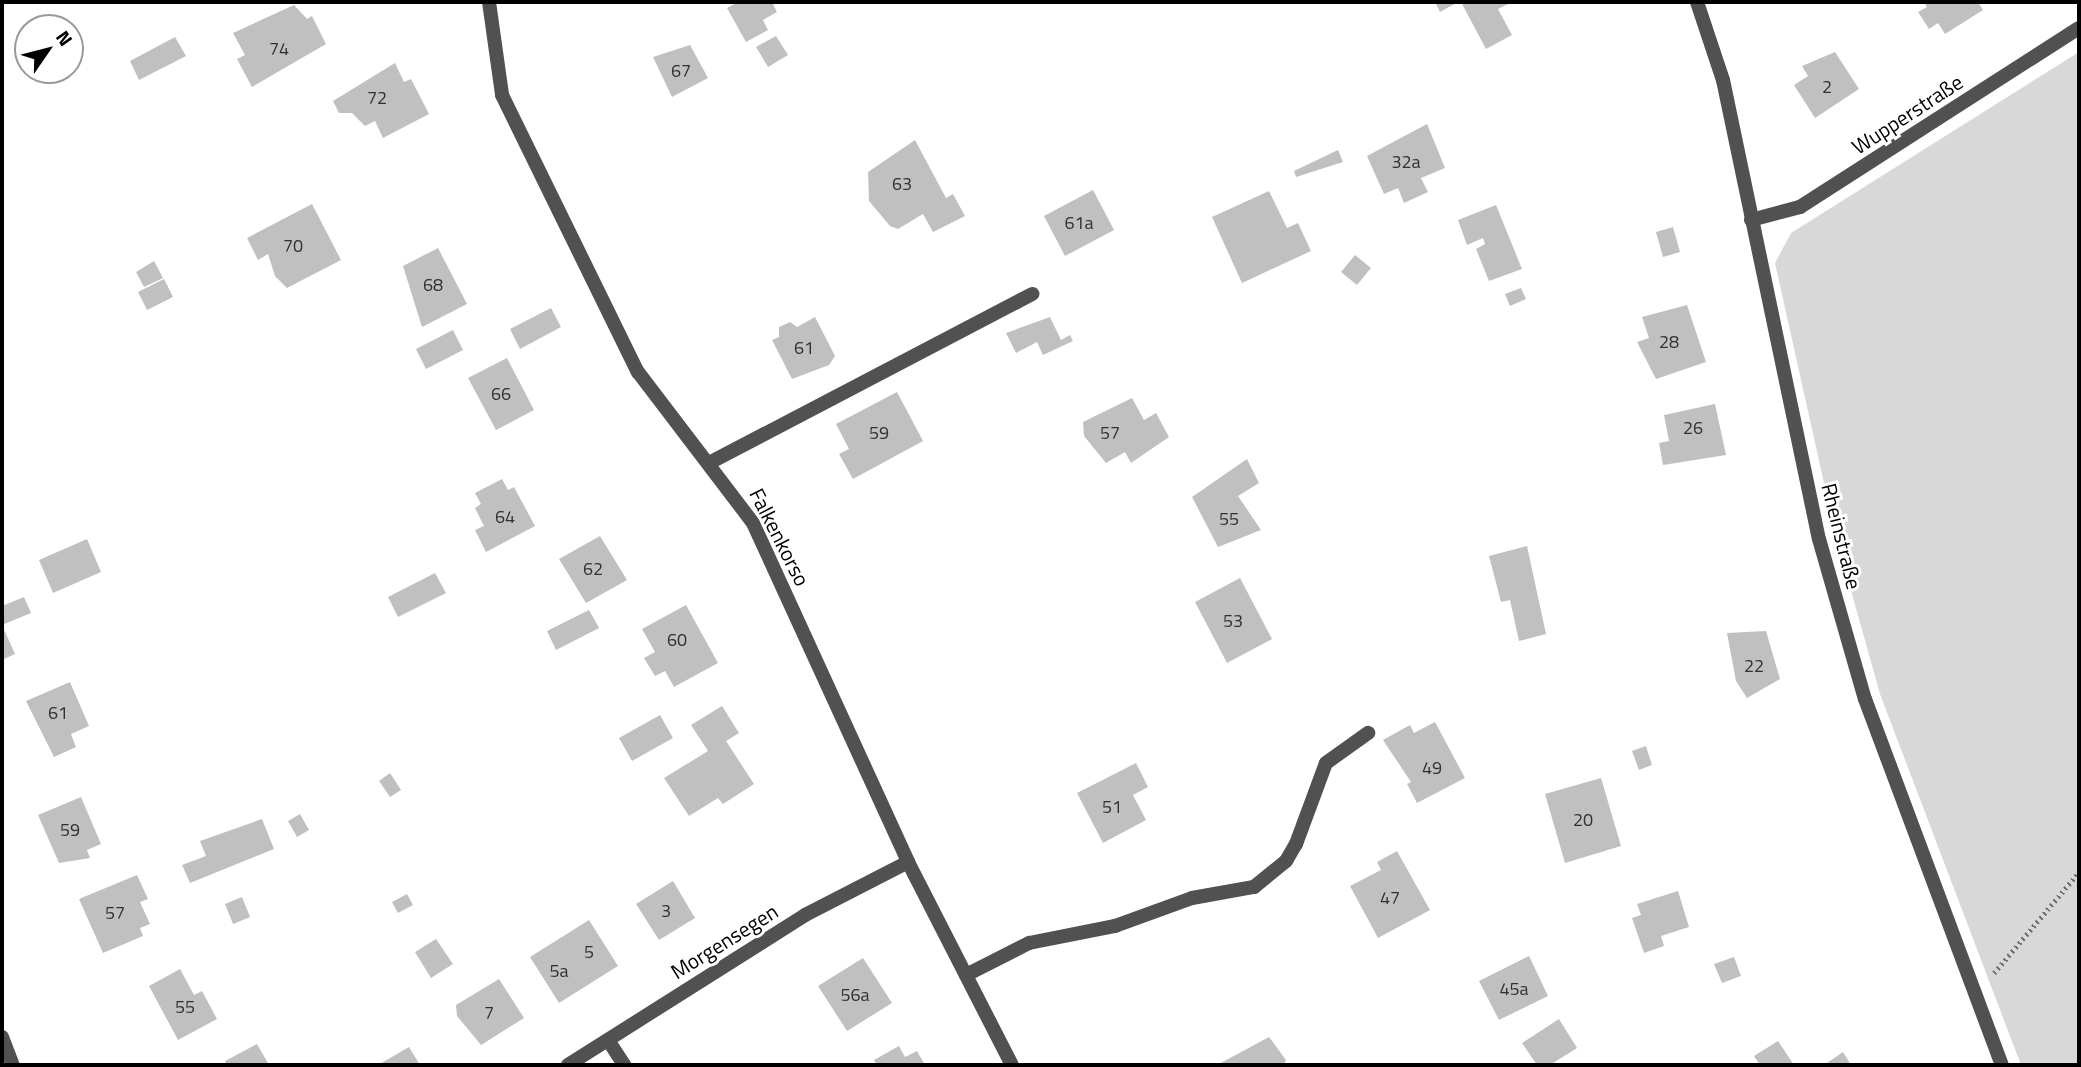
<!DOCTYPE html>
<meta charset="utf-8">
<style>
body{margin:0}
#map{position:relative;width:2081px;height:1067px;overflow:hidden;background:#fff;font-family:"Titillium Web",sans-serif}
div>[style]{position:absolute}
.green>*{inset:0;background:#d8d8d8}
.building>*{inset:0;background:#c0c0c0}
.path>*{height:4.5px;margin-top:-2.25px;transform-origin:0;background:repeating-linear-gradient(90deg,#737373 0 2px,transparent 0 5.5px)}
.lane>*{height:14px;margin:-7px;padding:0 7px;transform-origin:7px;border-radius:7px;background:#515151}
.street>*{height:14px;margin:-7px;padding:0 7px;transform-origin:7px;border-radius:7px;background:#515151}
span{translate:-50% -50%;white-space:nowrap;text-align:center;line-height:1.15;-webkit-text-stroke:6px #fff;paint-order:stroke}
.number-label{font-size:18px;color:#303030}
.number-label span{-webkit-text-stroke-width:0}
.street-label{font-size:21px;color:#000}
.frame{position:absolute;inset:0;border:4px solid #000;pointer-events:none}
.north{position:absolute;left:14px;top:14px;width:70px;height:70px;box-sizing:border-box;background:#fff;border:2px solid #999;border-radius:50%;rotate:55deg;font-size:19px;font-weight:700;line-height:28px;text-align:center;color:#000}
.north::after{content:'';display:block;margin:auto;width:24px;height:32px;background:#000;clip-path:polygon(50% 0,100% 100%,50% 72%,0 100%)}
</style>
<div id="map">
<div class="green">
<div style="clip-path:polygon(2079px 52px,2079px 1065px,2021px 1065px,1880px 694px,1836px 537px,1775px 263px,1791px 233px)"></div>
</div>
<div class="building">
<div style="clip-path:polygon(738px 2px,772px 2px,777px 12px,763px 20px,768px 30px,746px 42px,727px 8px)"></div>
<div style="clip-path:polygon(1435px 2px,1458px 2px,1440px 12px)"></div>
<div style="clip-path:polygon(1461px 2px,1512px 2px,1498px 9px,1512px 35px,1486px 49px)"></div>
<div style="clip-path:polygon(1924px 2px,1978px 2px,1983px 10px,1945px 34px,1938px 23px,1929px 29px,1918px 12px,1927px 7px)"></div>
<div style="clip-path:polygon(294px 5px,307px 19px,312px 16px,326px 44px,252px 87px,237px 59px,245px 55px,233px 33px)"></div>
<div style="clip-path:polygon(776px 36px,788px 55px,768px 67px,756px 47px)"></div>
<div style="clip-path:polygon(175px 37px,186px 56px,139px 80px,130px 61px)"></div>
<div style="clip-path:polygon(690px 45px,708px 78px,672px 97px,653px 57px)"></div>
<div style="clip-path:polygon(1835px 52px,1859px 89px,1815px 118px,1794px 85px,1808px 76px,1802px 66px)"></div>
<div style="clip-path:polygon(395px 63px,404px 82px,411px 79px,429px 114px,383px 138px,375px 121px,365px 126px,352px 113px,339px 113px,333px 101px)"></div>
<div style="clip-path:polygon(1427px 124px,1445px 168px,1421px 178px,1428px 192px,1404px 203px,1398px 188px,1384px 194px,1367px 156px)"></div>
<div style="clip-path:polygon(915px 140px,946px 198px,953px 194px,965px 216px,933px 232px,923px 214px,898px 229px,890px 226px,869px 201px,868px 172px)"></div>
<div style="clip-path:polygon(1338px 150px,1343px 162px,1296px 177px,1294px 171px)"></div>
<div style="clip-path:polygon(1093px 190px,1114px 230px,1065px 256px,1044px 216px)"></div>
<div style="clip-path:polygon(1269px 191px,1287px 228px,1298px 223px,1311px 251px,1242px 283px,1212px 217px)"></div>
<div style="clip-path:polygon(312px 204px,341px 260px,287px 288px,275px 276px,268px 254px,258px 260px,247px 238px)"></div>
<div style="clip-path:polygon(1496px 205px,1522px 269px,1489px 281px,1476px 249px,1485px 244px,1483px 238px,1467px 245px,1458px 220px)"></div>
<div style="clip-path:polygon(1673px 227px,1680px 252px,1663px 257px,1656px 232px)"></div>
<div style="clip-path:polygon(438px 248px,467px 304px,422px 327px,403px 266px)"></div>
<div style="clip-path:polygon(1355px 255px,1371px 268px,1357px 285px,1341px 272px)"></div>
<div style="clip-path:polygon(154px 261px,163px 278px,144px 287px,136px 272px)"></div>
<div style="clip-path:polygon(164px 279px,173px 297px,147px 310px,138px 292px)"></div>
<div style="clip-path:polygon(1521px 288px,1526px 299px,1510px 306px,1505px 294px)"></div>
<div style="clip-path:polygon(1687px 305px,1706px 362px,1656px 379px,1637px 342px,1649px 338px,1642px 317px)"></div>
<div style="clip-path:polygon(551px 308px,561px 327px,520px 349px,510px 329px)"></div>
<div style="clip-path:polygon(815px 317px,835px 356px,829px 365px,792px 379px,772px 340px,779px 337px,779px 327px,790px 322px,797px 327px)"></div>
<div style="clip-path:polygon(1050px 317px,1061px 340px,1070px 335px,1073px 341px,1043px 355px,1037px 342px,1016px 353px,1006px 333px)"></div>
<div style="clip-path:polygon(453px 330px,463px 350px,426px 369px,416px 349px)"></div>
<div style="clip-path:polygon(507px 358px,534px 410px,496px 430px,468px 378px)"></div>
<div style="clip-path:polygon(897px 392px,923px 441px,853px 479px,839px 454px,849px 449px,836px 424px)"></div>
<div style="clip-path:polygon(1132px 398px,1144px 420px,1156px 413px,1169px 437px,1131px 463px,1125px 452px,1106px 463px,1084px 436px,1083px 422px)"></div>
<div style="clip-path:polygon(1715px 404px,1726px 455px,1663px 465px,1659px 443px,1669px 441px,1664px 415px)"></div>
<div style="clip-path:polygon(1247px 459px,1259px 483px,1238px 496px,1261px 530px,1218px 547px,1192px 497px)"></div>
<div style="clip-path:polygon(502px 479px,508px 490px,514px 487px,535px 526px,486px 552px,475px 530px,484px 526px,475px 508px,481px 504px,475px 493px)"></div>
<div style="clip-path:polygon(600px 536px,627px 580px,586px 603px,559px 559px)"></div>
<div style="clip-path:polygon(87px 539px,101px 572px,53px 593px,39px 560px)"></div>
<div style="clip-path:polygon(1527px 546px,1546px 634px,1519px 641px,1510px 600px,1501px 602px,1489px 556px)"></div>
<div style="clip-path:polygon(435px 573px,446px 593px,398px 617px,388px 597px)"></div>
<div style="clip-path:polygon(1240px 578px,1272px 639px,1227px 663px,1195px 602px)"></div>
<div style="clip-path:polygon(24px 597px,31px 613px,2px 625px,15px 654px,2px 660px,2px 606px)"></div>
<div style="clip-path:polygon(686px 605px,718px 663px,674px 687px,665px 671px,655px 676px,644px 658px,655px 652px,642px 629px)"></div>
<div style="clip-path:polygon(589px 610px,599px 628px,556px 650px,547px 631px)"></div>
<div style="clip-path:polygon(1766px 631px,1780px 679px,1747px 698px,1736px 681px,1727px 633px)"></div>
<div style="clip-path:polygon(70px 682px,89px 726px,71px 734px,76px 747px,54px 757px,26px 701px)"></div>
<div style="clip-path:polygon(722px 706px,739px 733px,726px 741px,754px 784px,723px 804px,718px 798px,689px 816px,664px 778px,708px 751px,691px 725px)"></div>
<div style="clip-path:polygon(660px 715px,673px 738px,632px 761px,619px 738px)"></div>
<div style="clip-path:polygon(1435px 722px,1465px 778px,1417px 803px,1407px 784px,1411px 782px,1383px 740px,1410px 725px,1414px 733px)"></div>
<div style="clip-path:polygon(1646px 746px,1652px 765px,1639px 770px,1632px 751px)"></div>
<div style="clip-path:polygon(1136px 763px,1148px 787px,1133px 795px,1146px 820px,1103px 843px,1077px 793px)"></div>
<div style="clip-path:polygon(390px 773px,401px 790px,390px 797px,379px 781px)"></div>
<div style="clip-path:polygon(1601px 778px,1621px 846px,1565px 863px,1545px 794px)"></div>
<div style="clip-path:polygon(81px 797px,101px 844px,87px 850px,90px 858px,59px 863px,38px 815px)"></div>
<div style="clip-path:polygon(300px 814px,309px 830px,297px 837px,288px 821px)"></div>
<div style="clip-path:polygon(262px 819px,274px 849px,190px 883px,182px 865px,206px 856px,200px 841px)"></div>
<div style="clip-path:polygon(1397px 851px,1430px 910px,1378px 938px,1350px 886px,1381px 870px,1377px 862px)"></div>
<div style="clip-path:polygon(137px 875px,148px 899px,140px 902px,150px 924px,140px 928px,143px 936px,103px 953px,79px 899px)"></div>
<div style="clip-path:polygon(673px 881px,695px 918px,659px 940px,636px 904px)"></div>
<div style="clip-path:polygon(1678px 891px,1689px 927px,1661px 936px,1664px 946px,1644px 953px,1632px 918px,1641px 915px,1637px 904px)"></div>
<div style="clip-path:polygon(407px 894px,413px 905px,398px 913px,392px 902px)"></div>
<div style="clip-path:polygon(242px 897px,250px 917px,233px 924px,225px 904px)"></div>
<div style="clip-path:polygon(589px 920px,618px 966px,559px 1003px,530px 957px)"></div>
<div style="clip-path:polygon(436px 939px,453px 964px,431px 978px,415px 952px)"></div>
<div style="clip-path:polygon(1529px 956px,1548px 996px,1499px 1020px,1479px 981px)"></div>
<div style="clip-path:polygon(1734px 957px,1741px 976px,1722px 983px,1714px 964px)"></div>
<div style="clip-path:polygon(863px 958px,892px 1003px,847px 1031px,818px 986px)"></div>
<div style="clip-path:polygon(180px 969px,194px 995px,202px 991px,217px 1019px,178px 1040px,149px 986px)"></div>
<div style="clip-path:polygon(499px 979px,524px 1018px,481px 1045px,457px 1016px,456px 1005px)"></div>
<div style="clip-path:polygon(1559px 1019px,1577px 1048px,1550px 1065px,1537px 1065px,1522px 1043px)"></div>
<div style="clip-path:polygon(1269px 1037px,1286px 1060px,1284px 1065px,1217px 1065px)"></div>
<div style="clip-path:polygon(1778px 1041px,1794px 1065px,1760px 1065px,1754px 1056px)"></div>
<div style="clip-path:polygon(257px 1044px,269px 1065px,227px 1065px,225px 1061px)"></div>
<div style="clip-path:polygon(899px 1046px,905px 1057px,917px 1051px,925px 1065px,877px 1065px,874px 1060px)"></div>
<div style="clip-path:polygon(409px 1047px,420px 1065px,378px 1065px)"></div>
<div style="clip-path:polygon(1843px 1052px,1851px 1065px,1824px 1065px)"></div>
</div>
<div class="path">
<div style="left:1994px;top:973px;width:132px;rotate:-49.9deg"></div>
</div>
<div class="lane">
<div style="left:709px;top:463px;width:365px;rotate:-27.6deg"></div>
<div style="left:966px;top:975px;width:71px;rotate:-26.9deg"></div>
<div style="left:1029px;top:943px;width:88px;rotate:-11.2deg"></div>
<div style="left:1115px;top:926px;width:82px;rotate:-20deg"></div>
<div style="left:1192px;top:898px;width:63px;rotate:-10.1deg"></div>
<div style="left:1254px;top:887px;width:41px;rotate:-39.1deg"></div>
<div style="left:1286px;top:861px;width:20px;rotate:-60deg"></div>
<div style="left:1296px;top:844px;width:86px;rotate:-69.7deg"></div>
<div style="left:1326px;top:763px;width:52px;rotate:-35.5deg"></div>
<div style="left:608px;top:1040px;width:30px;rotate:57deg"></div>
</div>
<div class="street">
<div style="left:489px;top:2px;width:94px;rotate:82deg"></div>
<div style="left:502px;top:95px;width:309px;rotate:63.9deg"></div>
<div style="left:638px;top:372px;width:190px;rotate:52.7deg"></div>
<div style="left:753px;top:523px;width:373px;rotate:65.4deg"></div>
<div style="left:908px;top:862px;width:228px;rotate:62.9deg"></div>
<div style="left:1697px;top:2px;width:82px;rotate:71.6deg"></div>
<div style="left:1723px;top:80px;width:469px;rotate:78.2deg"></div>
<div style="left:1819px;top:539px;width:166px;rotate:74deg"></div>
<div style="left:1865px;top:699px;width:391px;rotate:69.5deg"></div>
<div style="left:1751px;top:220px;width:51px;rotate:-14.9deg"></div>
<div style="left:1800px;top:207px;width:331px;rotate:-32.7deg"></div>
<div style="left:2px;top:1037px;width:30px;rotate:69deg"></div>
<div style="left:568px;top:1065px;width:280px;rotate:-32.3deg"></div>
<div style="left:805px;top:915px;width:116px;rotate:-27.2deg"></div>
</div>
<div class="number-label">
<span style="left:279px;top:49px">74</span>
<span style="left:681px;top:71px">67</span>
<span style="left:1827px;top:87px">2</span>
<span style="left:377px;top:98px">72</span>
<span style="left:1406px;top:162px">32a</span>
<span style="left:902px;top:184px">63</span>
<span style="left:1079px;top:223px">61a</span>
<span style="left:293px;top:246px">70</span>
<span style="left:433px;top:285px">68</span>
<span style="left:1669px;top:342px">28</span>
<span style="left:804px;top:348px">61</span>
<span style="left:501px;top:394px">66</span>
<span style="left:1693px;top:428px">26</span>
<span style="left:879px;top:433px">59</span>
<span style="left:1110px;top:433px">57</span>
<span style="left:505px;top:517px">64</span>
<span style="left:1229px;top:519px">55</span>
<span style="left:593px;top:569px">62</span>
<span style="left:1233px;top:621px">53</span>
<span style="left:677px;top:640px">60</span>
<span style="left:1754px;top:666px">22</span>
<span style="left:58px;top:713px">61</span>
<span style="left:1432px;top:768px">49</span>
<span style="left:1112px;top:807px">51</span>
<span style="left:1583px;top:820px">20</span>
<span style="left:70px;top:830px">59</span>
<span style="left:1390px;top:898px">47</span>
<span style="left:666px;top:911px">3</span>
<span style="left:115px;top:913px">57</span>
<span style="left:589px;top:952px">5</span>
<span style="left:559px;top:971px">5a</span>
<span style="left:1514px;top:989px">45a</span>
<span style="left:855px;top:995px">56a</span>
<span style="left:185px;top:1007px">55</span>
<span style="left:489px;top:1013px">7</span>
</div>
<div class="street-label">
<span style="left:1907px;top:114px;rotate:-33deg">Wupperstraße</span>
<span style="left:1842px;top:536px;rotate:76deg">Rheinstraße</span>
<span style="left:780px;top:537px;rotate:63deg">Falkenkorso</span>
<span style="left:724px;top:941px;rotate:-32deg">Morgensegen</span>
</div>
<div class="frame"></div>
<div class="north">N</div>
</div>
